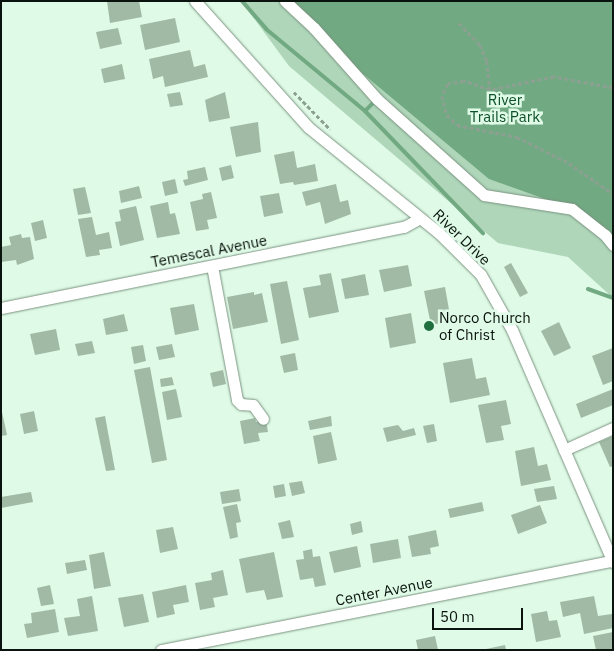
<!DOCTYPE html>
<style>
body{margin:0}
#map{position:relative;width:614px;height:651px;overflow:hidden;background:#dffae6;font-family:"IBM Plex Sans",sans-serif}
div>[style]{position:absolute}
.green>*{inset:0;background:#afd6b9}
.water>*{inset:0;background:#71a982}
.stream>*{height:4px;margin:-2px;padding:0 2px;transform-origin:2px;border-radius:2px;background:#71a982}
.building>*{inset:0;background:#a0baa6}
.path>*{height:2.5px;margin-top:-1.25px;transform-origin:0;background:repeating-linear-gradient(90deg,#8ca091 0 4px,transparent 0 6.5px)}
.roads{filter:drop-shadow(0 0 1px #7a9380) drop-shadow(0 0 1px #7a9380)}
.minor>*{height:11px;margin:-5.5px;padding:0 5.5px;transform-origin:5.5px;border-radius:5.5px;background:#fff}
.dots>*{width:14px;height:14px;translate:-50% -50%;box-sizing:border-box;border:2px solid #dffae6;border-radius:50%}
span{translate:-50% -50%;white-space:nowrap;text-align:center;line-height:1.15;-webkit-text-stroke:5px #dffae6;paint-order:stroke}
.park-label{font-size:15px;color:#0e502a}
.street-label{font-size:15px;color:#0a130d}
.poi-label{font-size:15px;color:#0a130d}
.left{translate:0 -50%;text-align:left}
.frame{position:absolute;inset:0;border:2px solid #0a130d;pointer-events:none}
.scale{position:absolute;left:432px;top:608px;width:91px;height:22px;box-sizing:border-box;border:2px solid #0a130d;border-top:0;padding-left:6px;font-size:15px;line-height:18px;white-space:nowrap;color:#0a130d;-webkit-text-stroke:4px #dffae6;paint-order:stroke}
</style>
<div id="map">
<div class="green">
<div style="clip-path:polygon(241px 1px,613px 1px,613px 298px,568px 257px,498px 243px,289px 66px)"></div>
</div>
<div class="water">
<div style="clip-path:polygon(291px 1px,613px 1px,613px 239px,587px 214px,489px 179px,362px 73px)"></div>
</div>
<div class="stream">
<div style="left:242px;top:1px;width:37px;rotate:49deg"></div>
<div style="left:266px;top:29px;width:129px;rotate:39.6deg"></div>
<div style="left:375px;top:101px;width:14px;rotate:135deg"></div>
<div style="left:365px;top:111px;width:170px;rotate:46deg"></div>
<div style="left:588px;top:289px;width:27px;rotate:20deg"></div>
</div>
<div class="building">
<div style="clip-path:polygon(107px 1px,139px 1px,142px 17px,110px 23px)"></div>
<div style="clip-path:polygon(175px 18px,180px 42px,145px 50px,140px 25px)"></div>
<div style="clip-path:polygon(118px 28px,122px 44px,100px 49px,96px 32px)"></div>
<div style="clip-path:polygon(190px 50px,194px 67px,205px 64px,208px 77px,165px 87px,163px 76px,153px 79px,149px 59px)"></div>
<div style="clip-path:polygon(122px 64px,125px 79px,104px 83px,101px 69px)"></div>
<div style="clip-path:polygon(180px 92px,183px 105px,170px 107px,167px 94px)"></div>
<div style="clip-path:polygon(225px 92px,230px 118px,209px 122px,205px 100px)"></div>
<div style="clip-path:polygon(258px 122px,261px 152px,236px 157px,230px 127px)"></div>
<div style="clip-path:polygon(294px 151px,297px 168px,315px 164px,318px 181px,294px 185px,293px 182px,280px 184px,274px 155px)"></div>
<div style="clip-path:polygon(231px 165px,234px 178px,222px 181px,219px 168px)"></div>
<div style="clip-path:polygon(205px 167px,208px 180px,185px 186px,183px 180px,188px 179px,187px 171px)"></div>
<div style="clip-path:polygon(175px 179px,178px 193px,165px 196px,162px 182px)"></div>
<div style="clip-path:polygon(336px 184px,340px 202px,348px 200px,351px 214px,325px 224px,320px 202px,306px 206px,302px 192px)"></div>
<div style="clip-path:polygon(139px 186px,142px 198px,121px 203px,119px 191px)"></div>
<div style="clip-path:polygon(85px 187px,91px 213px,78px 215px,73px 189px)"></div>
<div style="clip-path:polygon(211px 192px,217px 218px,207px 220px,209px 229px,196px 231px,190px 202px,203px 199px,202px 194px)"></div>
<div style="clip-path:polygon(279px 193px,283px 213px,264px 217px,260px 196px)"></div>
<div style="clip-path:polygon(168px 202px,170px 214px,175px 213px,180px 234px,157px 238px,150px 206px)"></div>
<div style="clip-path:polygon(136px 206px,144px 240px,120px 246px,115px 222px,121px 221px,119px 210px)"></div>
<div style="clip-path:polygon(92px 217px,96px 235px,109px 232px,112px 248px,99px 250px,100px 255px,86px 257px,78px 219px)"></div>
<div style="clip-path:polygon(43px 220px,47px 238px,35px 241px,31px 223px)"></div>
<div style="clip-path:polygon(21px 234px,22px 238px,30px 237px,34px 259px,17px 265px,16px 260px,1px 262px,1px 247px,11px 245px,9px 237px)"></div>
<div style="clip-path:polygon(511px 263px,528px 293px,520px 297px,504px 267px)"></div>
<div style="clip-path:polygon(408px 265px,412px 286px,384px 292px,379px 270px)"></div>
<div style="clip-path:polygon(331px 273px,339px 312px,309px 318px,303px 288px,321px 285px,319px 275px)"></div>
<div style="clip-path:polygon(365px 274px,369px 295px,345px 299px,341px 279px)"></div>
<div style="clip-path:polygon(287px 281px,299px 340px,281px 344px,270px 284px)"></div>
<div style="clip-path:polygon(445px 287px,451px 321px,431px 325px,424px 291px)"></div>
<div style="clip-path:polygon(254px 292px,254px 295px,262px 293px,268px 322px,233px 329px,227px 297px)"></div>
<div style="clip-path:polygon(194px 304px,199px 330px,175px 335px,170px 308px)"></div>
<div style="clip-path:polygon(411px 313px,416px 343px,390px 348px,385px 318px)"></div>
<div style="clip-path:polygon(124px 314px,128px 331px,106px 335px,103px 319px)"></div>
<div style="clip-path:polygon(559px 322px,571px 348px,554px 356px,541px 331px)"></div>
<div style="clip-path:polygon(56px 329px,60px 350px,35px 355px,30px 334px)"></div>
<div style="clip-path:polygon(92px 341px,95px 353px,78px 356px,75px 344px)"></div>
<div style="clip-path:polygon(172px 344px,175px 357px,159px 360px,156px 347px)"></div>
<div style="clip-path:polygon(143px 345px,146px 361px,134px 364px,131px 347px)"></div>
<div style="clip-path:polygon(613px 348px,613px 381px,603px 385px,592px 356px)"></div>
<div style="clip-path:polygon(295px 353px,298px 370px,284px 373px,280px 356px)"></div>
<div style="clip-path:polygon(472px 358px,476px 379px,486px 377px,490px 395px,450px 403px,443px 363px)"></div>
<div style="clip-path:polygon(150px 367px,167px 460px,152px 463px,134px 370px)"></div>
<div style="clip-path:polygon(223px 370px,226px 384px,213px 387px,210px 373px)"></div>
<div style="clip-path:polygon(172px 377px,174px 385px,161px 387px,160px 379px)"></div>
<div style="clip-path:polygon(176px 389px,182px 417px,167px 420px,162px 392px)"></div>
<div style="clip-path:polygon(613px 389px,613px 405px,581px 418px,576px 404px)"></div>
<div style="clip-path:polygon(506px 400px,511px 424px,501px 426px,504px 440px,486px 443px,478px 405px)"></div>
<div style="clip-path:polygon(34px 411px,38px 431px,24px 434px,20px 414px)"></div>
<div style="clip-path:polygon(2px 412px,7px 435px,1px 436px,1px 413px)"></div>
<div style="clip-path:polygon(105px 416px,115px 470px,106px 471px,95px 418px)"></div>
<div style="clip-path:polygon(331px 416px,332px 426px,310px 430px,308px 421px)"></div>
<div style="clip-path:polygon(255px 418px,256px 422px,266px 420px,268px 432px,258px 433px,260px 441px,244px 444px,240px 421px)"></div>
<div style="clip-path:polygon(434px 424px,437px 441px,427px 443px,423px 426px)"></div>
<div style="clip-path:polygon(398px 425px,403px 431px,414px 428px,416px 435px,387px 442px,383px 428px)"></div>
<div style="clip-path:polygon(331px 432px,337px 460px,318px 464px,313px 436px)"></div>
<div style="clip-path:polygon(613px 436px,613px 466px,610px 467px,599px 442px)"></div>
<div style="clip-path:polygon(534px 447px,538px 466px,547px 464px,551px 480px,521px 486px,515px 451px)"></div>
<div style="clip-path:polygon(302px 481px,305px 493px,292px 496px,289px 483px)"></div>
<div style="clip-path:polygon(284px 484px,286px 496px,275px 498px,273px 486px)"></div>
<div style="clip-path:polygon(554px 486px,557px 499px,537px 502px,534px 489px)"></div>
<div style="clip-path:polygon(239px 489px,241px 501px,222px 504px,220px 492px)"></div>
<div style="clip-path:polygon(31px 492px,33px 502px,1px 508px,1px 497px)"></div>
<div style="clip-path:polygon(482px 502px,484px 511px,450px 518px,448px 509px)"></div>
<div style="clip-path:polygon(237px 504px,241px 522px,236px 523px,238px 537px,230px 539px,223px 507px)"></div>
<div style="clip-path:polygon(540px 505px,547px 523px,518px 534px,511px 515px)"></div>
<div style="clip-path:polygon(290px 520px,294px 537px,282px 539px,278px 523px)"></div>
<div style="clip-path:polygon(361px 521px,363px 532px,352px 535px,350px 524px)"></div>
<div style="clip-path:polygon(173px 527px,178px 549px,160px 553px,156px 530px)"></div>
<div style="clip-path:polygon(436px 530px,439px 546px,430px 548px,431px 554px,412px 557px,408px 536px)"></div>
<div style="clip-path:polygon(398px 539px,401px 558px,373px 563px,370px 544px)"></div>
<div style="clip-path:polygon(357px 546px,361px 567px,334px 573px,329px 552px)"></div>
<div style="clip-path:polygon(312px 549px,313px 557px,320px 556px,326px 585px,315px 587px,313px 578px,300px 580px,296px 560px,304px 559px,303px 551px)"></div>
<div style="clip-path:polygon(104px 552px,111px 586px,94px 589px,89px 555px)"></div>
<div style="clip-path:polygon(274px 552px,283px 597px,267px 600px,264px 590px,246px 593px,239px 559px)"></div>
<div style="clip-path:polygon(85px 560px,87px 570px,67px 574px,65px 563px)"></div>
<div style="clip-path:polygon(223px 570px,228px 595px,213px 598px,215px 607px,200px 610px,195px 583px,212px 580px,211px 573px)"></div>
<div style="clip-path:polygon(50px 585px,54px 604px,41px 606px,37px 588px)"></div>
<div style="clip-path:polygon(186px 585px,189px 602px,173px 605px,175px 614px,157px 618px,152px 592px)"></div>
<div style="clip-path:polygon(143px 594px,149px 622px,124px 627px,118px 598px)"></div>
<div style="clip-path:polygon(92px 596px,98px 631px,68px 636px,64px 618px,80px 616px,77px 599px)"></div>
<div style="clip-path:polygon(594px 596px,598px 616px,612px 614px,613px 628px,584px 634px,580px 613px,563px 617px,560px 602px)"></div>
<div style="clip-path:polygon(55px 609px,59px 632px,27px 638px,24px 624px,32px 623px,31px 613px)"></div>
<div style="clip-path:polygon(547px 611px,549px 621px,557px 620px,561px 637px,536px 642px,531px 614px)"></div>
<div style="clip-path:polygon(613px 632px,613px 650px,596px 650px,593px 636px)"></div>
<div style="clip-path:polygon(435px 636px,438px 650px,418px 650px,416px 640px)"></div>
<div style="clip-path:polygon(505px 645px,506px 650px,486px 650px,486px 649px)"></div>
</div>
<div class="path">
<div style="left:459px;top:23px;width:30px;rotate:46deg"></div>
<div style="left:480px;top:45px;width:17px;rotate:66deg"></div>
<div style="left:487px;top:61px;width:29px;rotate:84deg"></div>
<div style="left:613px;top:88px;width:60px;rotate:-169.4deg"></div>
<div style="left:554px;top:77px;width:65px;rotate:168.5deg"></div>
<div style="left:490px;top:90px;width:28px;rotate:-161deg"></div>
<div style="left:464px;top:81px;width:16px;rotate:169deg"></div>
<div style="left:448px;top:84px;width:13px;rotate:117deg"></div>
<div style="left:442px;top:96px;width:20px;rotate:75deg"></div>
<div style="left:447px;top:115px;width:14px;rotate:45deg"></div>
<div style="left:457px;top:125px;width:61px;rotate:11.3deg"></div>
<div style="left:517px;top:137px;width:58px;rotate:26.6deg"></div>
<div style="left:569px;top:163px;width:54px;rotate:35.2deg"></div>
<div style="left:294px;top:92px;width:52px;rotate:45.8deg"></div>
</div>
<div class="roads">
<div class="minor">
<div style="left:195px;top:1px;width:169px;rotate:48.1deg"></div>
<div style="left:308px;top:127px;width:169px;rotate:39deg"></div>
<div style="left:439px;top:233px;width:59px;rotate:45deg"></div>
<div style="left:481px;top:275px;width:63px;rotate:60.6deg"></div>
<div style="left:512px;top:330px;width:253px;rotate:66.5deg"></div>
<div style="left:285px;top:1px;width:40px;rotate:43deg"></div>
<div style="left:314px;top:28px;width:95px;rotate:48.4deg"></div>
<div style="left:377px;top:99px;width:144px;rotate:41.9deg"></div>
<div style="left:484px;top:195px;width:89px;rotate:9deg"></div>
<div style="left:572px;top:209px;width:42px;rotate:38.2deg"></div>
<div style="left:605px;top:235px;width:13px;rotate:51deg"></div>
<div style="left:212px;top:266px;width:136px;rotate:79.4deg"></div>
<div style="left:237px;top:400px;width:6px;rotate:45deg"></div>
<div style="left:241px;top:404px;width:12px;rotate:5deg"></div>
<div style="left:253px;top:405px;width:17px;rotate:54deg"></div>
<div style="left:1px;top:308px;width:411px;rotate:-11.4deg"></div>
<div style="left:404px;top:227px;width:18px;rotate:-29deg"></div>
<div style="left:564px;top:450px;width:54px;rotate:-24.2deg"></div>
<div style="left:161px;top:650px;width:460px;rotate:-11.2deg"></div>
</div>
</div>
<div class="dots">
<div style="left:429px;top:326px;background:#1f6f3f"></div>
</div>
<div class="park-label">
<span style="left:505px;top:108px">River<br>Trails Park</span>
</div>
<div class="street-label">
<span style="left:462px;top:237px;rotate:44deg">River Drive</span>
<span style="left:209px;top:251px;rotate:-11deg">Temescal Avenue</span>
<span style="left:384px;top:591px;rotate:-11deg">Center Avenue</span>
</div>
<div class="poi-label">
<span class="left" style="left:439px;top:326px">Norco Church<br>of Christ</span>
</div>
<div class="frame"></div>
<div class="scale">50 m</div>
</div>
